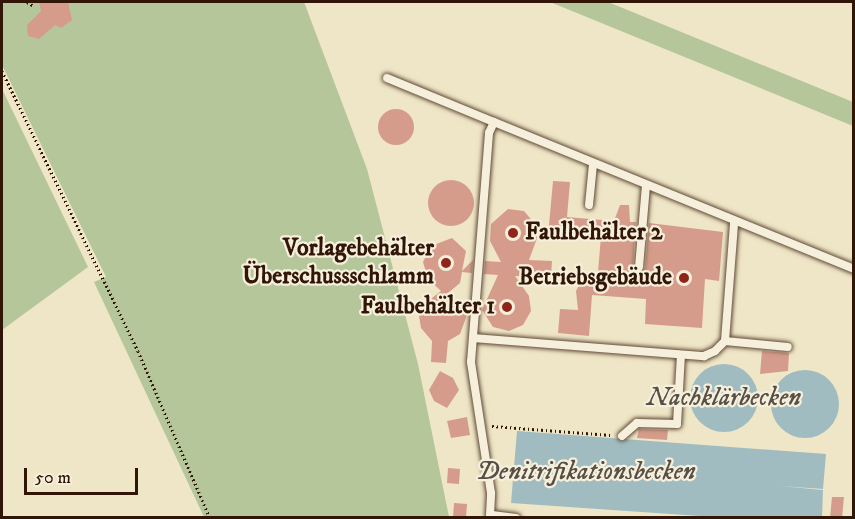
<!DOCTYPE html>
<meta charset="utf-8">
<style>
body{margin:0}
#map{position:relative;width:855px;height:519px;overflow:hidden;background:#efe6c7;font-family:"IM FELL DW Pica",serif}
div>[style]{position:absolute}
.green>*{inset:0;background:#b4c69a}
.water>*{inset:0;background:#a0bcc0}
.round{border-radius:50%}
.building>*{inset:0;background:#d69c8b}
.path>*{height:3px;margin-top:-1.5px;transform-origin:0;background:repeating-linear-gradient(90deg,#311506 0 1.5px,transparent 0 4.5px)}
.roads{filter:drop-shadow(0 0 2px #604936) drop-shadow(0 0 2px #604936)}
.lane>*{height:8px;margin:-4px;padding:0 4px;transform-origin:4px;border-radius:4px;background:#f5efdb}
.dots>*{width:16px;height:16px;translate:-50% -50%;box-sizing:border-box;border:3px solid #f5efdb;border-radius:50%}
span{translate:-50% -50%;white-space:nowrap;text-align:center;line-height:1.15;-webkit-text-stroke:4.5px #f5efdb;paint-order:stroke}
.poi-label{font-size:24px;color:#311506;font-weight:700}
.left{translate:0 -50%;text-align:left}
.right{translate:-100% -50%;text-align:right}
.water-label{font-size:26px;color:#584f47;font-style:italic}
.frame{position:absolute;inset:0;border:3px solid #311506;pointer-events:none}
.scale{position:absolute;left:24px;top:468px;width:114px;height:27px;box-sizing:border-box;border:3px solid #311506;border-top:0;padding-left:8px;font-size:18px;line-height:21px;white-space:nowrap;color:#311506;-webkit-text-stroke:4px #f5efdb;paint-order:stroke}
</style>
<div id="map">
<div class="green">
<div style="clip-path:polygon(2px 2px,304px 2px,367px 169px,418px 364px,449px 517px,204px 517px,94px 282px,106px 277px,2px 65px)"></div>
<div style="clip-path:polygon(550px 2px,608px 2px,853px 102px,853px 126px)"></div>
<div style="clip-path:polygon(2px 89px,88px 267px,2px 330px)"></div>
</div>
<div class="water">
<div class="round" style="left:690px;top:364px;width:68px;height:68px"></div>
<div class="round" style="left:771px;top:370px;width:68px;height:68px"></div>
<div style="clip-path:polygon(517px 431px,826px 454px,823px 489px,780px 486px,823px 490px,822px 517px,714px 517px,511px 503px)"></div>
</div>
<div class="building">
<div style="clip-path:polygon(39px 2px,68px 2px,72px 20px,61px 28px,55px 25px,39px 39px,28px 36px,27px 25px,41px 11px)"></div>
<div class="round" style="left:378px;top:109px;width:36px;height:36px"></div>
<div class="round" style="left:428px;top:180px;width:46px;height:46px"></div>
<div style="clip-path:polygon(553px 181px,570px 182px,567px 217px,614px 221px,620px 205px,629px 205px,630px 222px,636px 222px,633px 267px,638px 273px,645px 268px,649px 223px,723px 232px,719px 281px,705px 279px,702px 328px,645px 324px,646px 299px,592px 295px,589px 336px,558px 333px,560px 309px,578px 310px,576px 291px,586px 272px,598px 272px,601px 236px,548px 236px)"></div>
<div style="clip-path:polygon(508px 209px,524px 211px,540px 230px,529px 260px,552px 261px,551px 276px,515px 276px,529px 296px,531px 311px,523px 325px,509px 331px,493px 327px,482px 310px,498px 275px,484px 274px,485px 261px,501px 262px,490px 241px,491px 224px)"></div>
<div style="clip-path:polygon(452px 238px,466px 251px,462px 271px,473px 260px,472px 273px,462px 272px,460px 283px,448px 293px,467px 315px,460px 334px,448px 341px,446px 363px,431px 362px,432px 341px,421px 328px,419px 316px,423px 305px,441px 291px,428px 279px,423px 262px,431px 246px)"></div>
<div style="clip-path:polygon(762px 351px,789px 353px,788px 371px,760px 374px)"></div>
<div style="clip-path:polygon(440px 371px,453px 378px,459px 390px,447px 408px,434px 401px,429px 390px)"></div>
<div style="clip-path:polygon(467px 417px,470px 435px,451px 438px,447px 421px)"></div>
<div style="clip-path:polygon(639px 429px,668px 430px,667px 440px,637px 438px)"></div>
<div style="clip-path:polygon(448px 468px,460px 469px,459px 484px,447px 483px)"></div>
<div style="clip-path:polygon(832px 497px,844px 497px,842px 518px,830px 518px)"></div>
<div style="clip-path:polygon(454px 503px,467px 504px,466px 518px,453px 518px)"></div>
</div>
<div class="path">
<div style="left:27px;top:2px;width:8px;rotate:30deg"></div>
<div style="left:2px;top:71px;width:311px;rotate:64.1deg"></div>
<div style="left:138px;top:351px;width:182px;rotate:66.7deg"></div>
<div style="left:492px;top:426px;width:119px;rotate:4.3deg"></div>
</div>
<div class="roads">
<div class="lane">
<div style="left:387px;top:78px;width:116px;rotate:22.4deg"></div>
<div style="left:589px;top:205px;width:41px;rotate:-84.4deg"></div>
<div style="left:639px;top:267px;width:81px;rotate:-85.1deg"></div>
<div style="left:473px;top:338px;width:232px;rotate:4.5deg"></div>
<div style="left:704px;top:356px;width:12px;rotate:-24deg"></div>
<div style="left:715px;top:351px;width:14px;rotate:-45deg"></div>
<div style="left:725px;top:341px;width:118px;rotate:-85.6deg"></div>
<div style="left:725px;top:341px;width:63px;rotate:5.4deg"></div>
<div style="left:622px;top:436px;width:20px;rotate:-41deg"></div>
<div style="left:637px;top:423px;width:40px;rotate:1.4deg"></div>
<div style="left:677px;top:424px;width:69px;rotate:-86.7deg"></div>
<div style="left:516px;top:518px;width:26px;rotate:-173deg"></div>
<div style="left:490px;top:515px;width:22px;rotate:-87deg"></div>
<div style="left:491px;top:493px;width:133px;rotate:-98.7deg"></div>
<div style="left:471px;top:362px;width:230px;rotate:-85.5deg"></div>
<div style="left:489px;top:133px;width:12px;rotate:-66deg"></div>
<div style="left:494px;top:122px;width:389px;rotate:22.2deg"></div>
</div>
</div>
<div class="dots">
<div style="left:513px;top:233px;background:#8f2418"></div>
<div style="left:446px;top:263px;background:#8f2418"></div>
<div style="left:684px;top:278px;background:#8f2418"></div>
<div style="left:507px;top:307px;background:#8f2418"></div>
</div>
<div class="poi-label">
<span class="left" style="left:525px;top:233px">Faulbehälter 2</span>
<span class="right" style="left:434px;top:263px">Vorlagebehälter<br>Überschussschlamm</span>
<span class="right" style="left:672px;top:278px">Betriebsgebäude</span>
<span class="right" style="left:495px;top:307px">Faulbehälter 1</span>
</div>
<div class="water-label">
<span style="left:724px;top:398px">Nachklärbecken</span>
<span style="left:586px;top:472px">Denitrifikationsbecken</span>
</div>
<div class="frame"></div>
<div class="scale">50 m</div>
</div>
